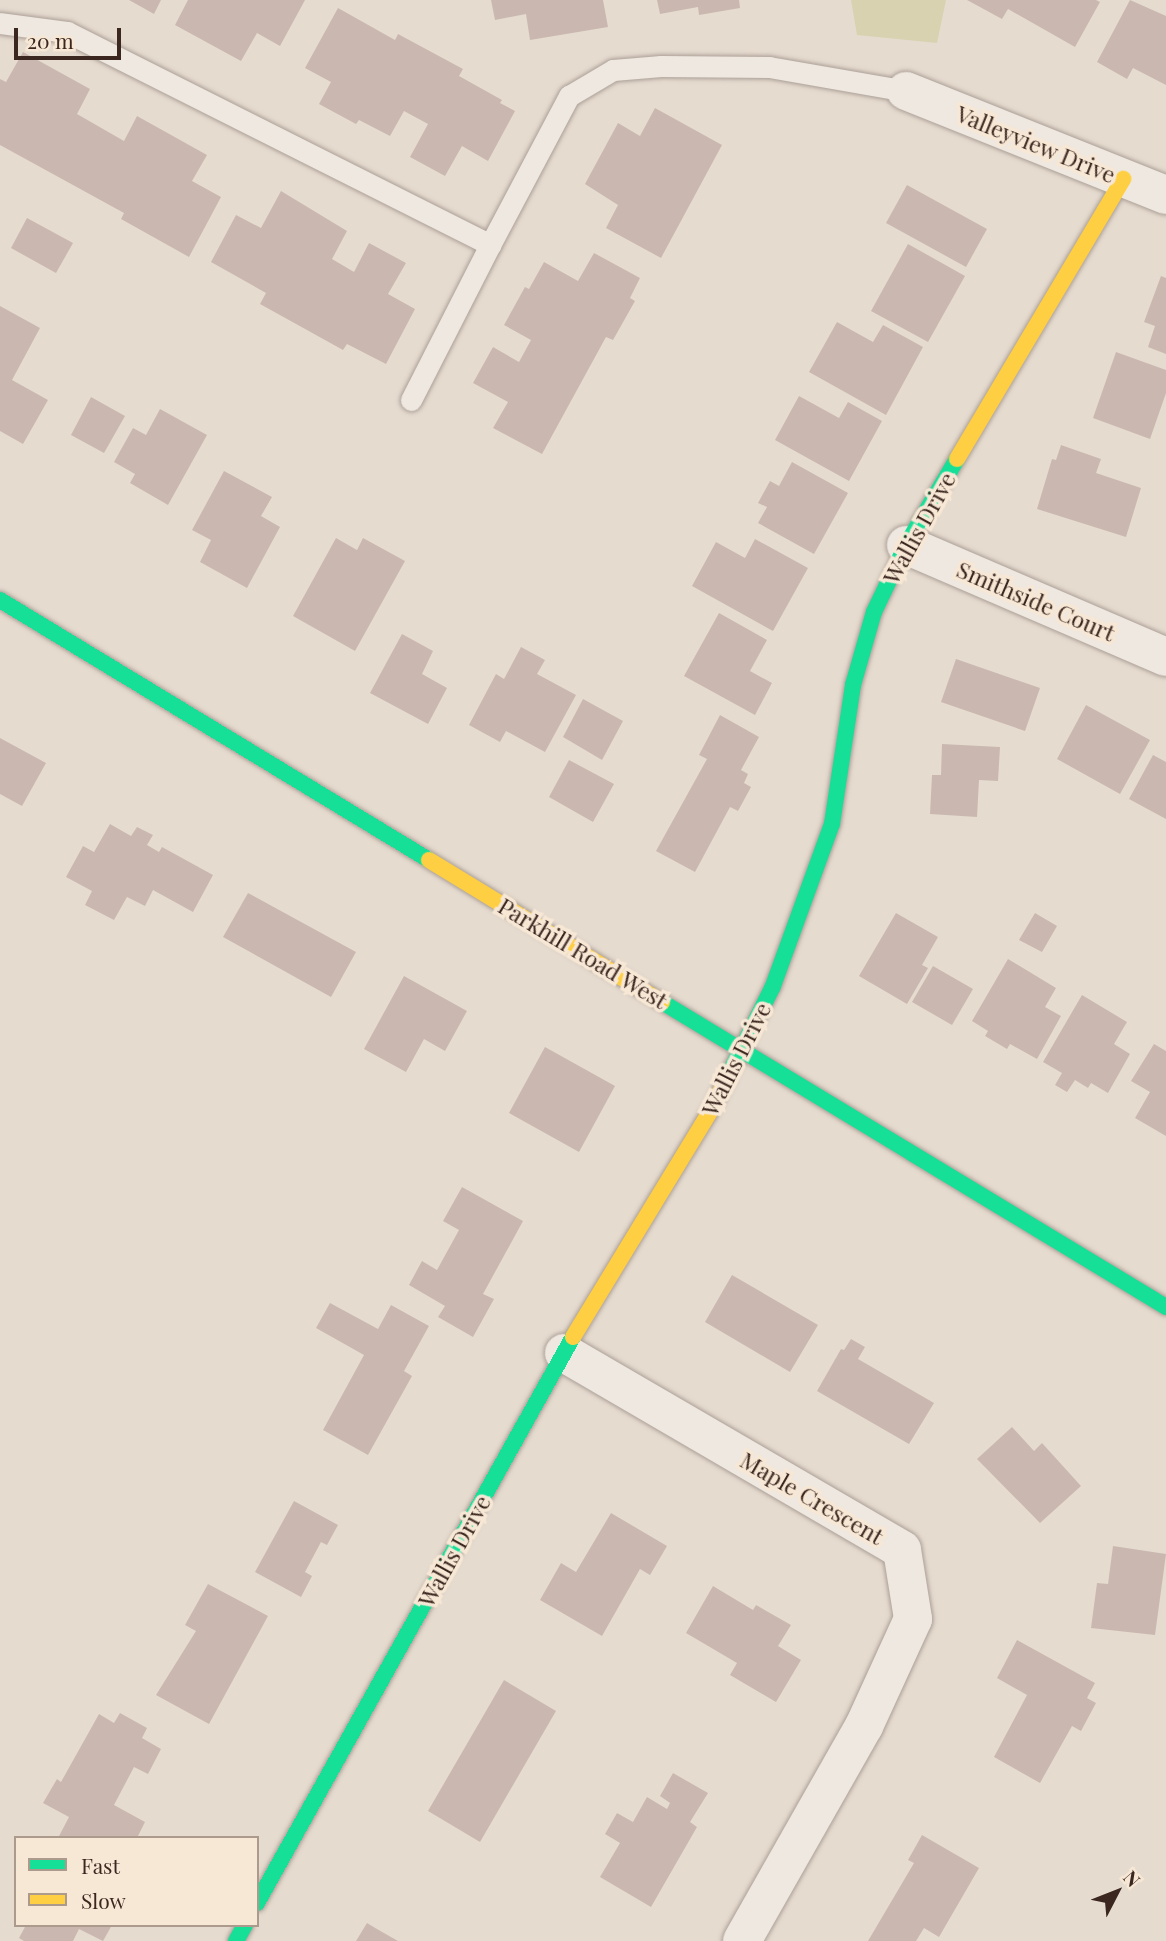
<!DOCTYPE html>
<style>
body{margin:0}
#map{position:relative;width:1166px;height:1941px;overflow:hidden;background:#e6dbcf;font-family:"Playfair Display",serif}
div>[style]{position:absolute}
.green>*{inset:0;background:#d9d2b1}
.building>*{inset:0;background:#cab8b0}
.roads{filter:drop-shadow(0 0 2px #aca097) drop-shadow(0 0 2px #aca097)}
.lane>*{height:21px;margin:-10.5px;padding:0 10.5px;transform-origin:10.5px;border-radius:10.5px;background:#eee8e1}
.street>*{height:38px;margin:-19px;padding:0 19px;transform-origin:19px;border-radius:19px;background:#eee8e1}
.fast>*{height:16px;margin:-8px;padding:0 8px;transform-origin:8px;border-radius:8px;background:#16e098}
.slow>*{height:16px;margin:-8px;padding:0 8px;transform-origin:8px;border-radius:8px;background:#ffcf43}
span{translate:-50% -50%;white-space:nowrap;text-align:center;line-height:1.15;-webkit-text-stroke:7px #f7e7d5;paint-order:stroke}
.street-label{font-size:23px;color:#3b271f}
.legend{position:absolute;left:14px;top:1836px;width:245px;height:91px;box-sizing:border-box;background:#f7e7d5;border:2px solid #ac9a8c;margin:0;padding:9px 12px;list-style:none;font-size:21px;color:#3b271f}
.legend li{display:flex;align-items:center;gap:14px;height:35px}
.legend b{width:35px;border:2px solid #ac9a8c}
.north{position:absolute;left:1082px;top:1857px;width:70px;height:70px;-webkit-text-stroke:5px #f7e7d5;paint-order:stroke;rotate:48deg;font-size:19px;font-weight:700;line-height:28px;text-align:center;color:#3b271f}
.north::after{content:'';display:block;margin:auto;width:24px;height:32px;background:#3b271f;clip-path:polygon(50% 0,100% 100%,50% 72%,0 100%)}
.scale{position:absolute;left:14px;top:28px;width:107px;height:32px;box-sizing:border-box;border:4px solid #3b271f;border-top:0;padding-left:9px;font-size:21px;line-height:24px;white-space:nowrap;color:#3b271f;-webkit-text-stroke:5px #f7e7d5;paint-order:stroke}
</style>
<div id="map">
<div class="green">
<div style="clip-path:polygon(851px 0,946px 0,937px 43px,857px 35px)"></div>
</div>
<div class="building">
<div style="clip-path:polygon(129px 0,161px 0,154px 14px)"></div>
<div style="clip-path:polygon(188px 0,305px 0,280px 46px,257px 33px,241px 61px,175px 25px)"></div>
<div style="clip-path:polygon(491px 0,603px 0,608px 27px,530px 40px,526px 14px,495px 20px)"></div>
<div style="clip-path:polygon(657px 0,739px 0,740px 8px,699px 15px,698px 7px,660px 14px)"></div>
<div style="clip-path:polygon(967px 0,1096px 0,1100px 2px,1075px 47px,1008px 9px,1002px 19px)"></div>
<div style="clip-path:polygon(1130px 0,1166px 16px,1166px 85px,1133px 68px,1127px 79px,1097px 62px)"></div>
<div style="clip-path:polygon(338px 8px,395px 40px,398px 34px,463px 69px,459px 76px,502px 100px,500px 103px,515px 111px,488px 161px,462px 146px,445px 176px,410px 157px,428px 124px,404px 111px,390px 136px,359px 120px,356px 124px,319px 104px,331px 82px,305px 68px)"></div>
<div style="clip-path:polygon(23px 52px,90px 89px,77px 114px,124px 141px,137px 116px,207px 155px,192px 181px,221px 197px,189px 257px,121px 219px,124px 213px,0 145px,0 79px,6px 82px)"></div>
<div style="clip-path:polygon(655px 108px,722px 145px,661px 258px,606px 228px,618px 205px,585px 184px,618px 123px,640px 136px)"></div>
<div style="clip-path:polygon(907px 185px,987px 229px,966px 267px,886px 223px)"></div>
<div style="clip-path:polygon(281px 191px,347px 231px,332px 259px,354px 272px,369px 243px,406px 263px,388px 294px,415px 309px,386px 364px,347px 344px,343px 350px,260px 304px,266px 293px,211px 262px,236px 215px,261px 228px)"></div>
<div style="clip-path:polygon(27px 218px,73px 243px,56px 273px,11px 248px)"></div>
<div style="clip-path:polygon(908px 244px,965px 276px,928px 342px,871px 311px)"></div>
<div style="clip-path:polygon(594px 253px,640px 278px,630px 298px,635px 301px,613px 340px,606px 337px,542px 454px,493px 428px,508px 402px,473px 383px,493px 347px,519px 362px,531px 340px,504px 325px,525px 287px,529px 289px,544px 262px,578px 281px)"></div>
<div style="clip-path:polygon(1161px 276px,1166px 278px,1166px 354px,1148px 347px,1155px 326px,1144px 322px)"></div>
<div style="clip-path:polygon(0 306px,40px 328px,12px 380px,48px 400px,23px 444px,0 431px)"></div>
<div style="clip-path:polygon(837px 322px,873px 342px,883px 325px,923px 347px,886px 415px,809px 372px)"></div>
<div style="clip-path:polygon(1116px 352px,1166px 370px,1166px 393px,1150px 439px,1093px 418px)"></div>
<div style="clip-path:polygon(799px 396px,839px 418px,848px 402px,882px 421px,849px 481px,775px 440px)"></div>
<div style="clip-path:polygon(91px 397px,125px 416px,104px 453px,71px 435px)"></div>
<div style="clip-path:polygon(160px 409px,207px 435px,168px 505px,130px 483px,135px 474px,114px 462px,133px 428px,146px 435px)"></div>
<div style="clip-path:polygon(1061px 445px,1101px 459px,1096px 473px,1141px 488px,1126px 537px,1037px 509px,1052px 459px,1056px 460px)"></div>
<div style="clip-path:polygon(792px 462px,848px 493px,814px 554px,758px 523px,767px 507px,758px 503px,770px 481px,779px 486px)"></div>
<div style="clip-path:polygon(224px 471px,272px 497px,261px 516px,280px 527px,247px 588px,200px 562px,211px 540px,192px 530px)"></div>
<div style="clip-path:polygon(336px 538px,357px 550px,363px 538px,405px 561px,355px 651px,293px 616px)"></div>
<div style="clip-path:polygon(755px 539px,808px 568px,773px 631px,692px 586px,716px 542px,745px 558px)"></div>
<div style="clip-path:polygon(719px 613px,767px 640px,750px 671px,772px 683px,755px 715px,684px 676px)"></div>
<div style="clip-path:polygon(402px 634px,433px 651px,422px 674px,447px 688px,428px 724px,370px 693px)"></div>
<div style="clip-path:polygon(521px 647px,545px 660px,537px 674px,576px 695px,545px 752px,506px 731px,500px 742px,469px 725px,496px 674px,504px 679px)"></div>
<div style="clip-path:polygon(956px 659px,1040px 688px,1025px 731px,941px 702px)"></div>
<div style="clip-path:polygon(583px 699px,623px 721px,602px 760px,563px 737px)"></div>
<div style="clip-path:polygon(1086px 705px,1150px 740px,1120px 794px,1057px 759px)"></div>
<div style="clip-path:polygon(720px 715px,759px 737px,741px 770px,748px 774px,744px 783px,751px 787px,738px 811px,730px 807px,695px 872px,656px 851px,707px 759px,699px 755px)"></div>
<div style="clip-path:polygon(0 738px,46px 763px,22px 806px,0 794px)"></div>
<div style="clip-path:polygon(942px 744px,1000px 747px,998px 781px,979px 780px,977px 817px,930px 814px,932px 775px,941px 775px)"></div>
<div style="clip-path:polygon(1153px 755px,1166px 762px,1166px 819px,1129px 799px)"></div>
<div style="clip-path:polygon(569px 760px,614px 784px,593px 822px,549px 797px)"></div>
<div style="clip-path:polygon(110px 824px,131px 836px,137px 827px,153px 835px,147px 845px,159px 852px,162px 847px,213px 875px,193px 912px,153px 890px,145px 906px,127px 897px,114px 920px,85px 905px,92px 891px,66px 877px,83px 846px,94px 852px)"></div>
<div style="clip-path:polygon(248px 893px,356px 952px,331px 997px,223px 937px)"></div>
<div style="clip-path:polygon(896px 913px,938px 937px,922px 965px,928px 968px,907px 1004px,859px 976px)"></div>
<div style="clip-path:polygon(1035px 913px,1057px 926px,1042px 952px,1019px 940px)"></div>
<div style="clip-path:polygon(1008px 959px,1056px 988px,1045px 1007px,1061px 1016px,1037px 1059px,1010px 1044px,1007px 1049px,985px 1036px,988px 1031px,972px 1021px)"></div>
<div style="clip-path:polygon(933px 966px,973px 989px,952px 1025px,912px 1002px)"></div>
<div style="clip-path:polygon(404px 976px,467px 1011px,445px 1051px,424px 1039px,406px 1072px,364px 1049px)"></div>
<div style="clip-path:polygon(1082px 995px,1127px 1022px,1114px 1044px,1130px 1054px,1108px 1093px,1091px 1083px,1088px 1088px,1075px 1080px,1067px 1092px,1055px 1085px,1062px 1073px,1043px 1062px)"></div>
<div style="clip-path:polygon(1154px 1044px,1166px 1051px,1166px 1136px,1135px 1118px,1150px 1092px,1131px 1081px)"></div>
<div style="clip-path:polygon(545px 1047px,615px 1086px,579px 1152px,509px 1113px)"></div>
<div style="clip-path:polygon(462px 1187px,523px 1221px,483px 1294px,494px 1299px,473px 1337px,438px 1317px,445px 1306px,409px 1285px,422px 1261px,437px 1270px,459px 1230px,443px 1221px)"></div>
<div style="clip-path:polygon(732px 1275px,818px 1325px,790px 1372px,705px 1322px)"></div>
<div style="clip-path:polygon(330px 1303px,378px 1329px,391px 1305px,429px 1326px,404px 1371px,412px 1376px,368px 1455px,323px 1430px,364px 1355px,316px 1328px)"></div>
<div style="clip-path:polygon(851px 1339px,865px 1347px,858px 1359px,934px 1403px,909px 1444px,817px 1391px,841px 1349px,844px 1350px)"></div>
<div style="clip-path:polygon(1012px 1427px,1034px 1451px,1042px 1443px,1081px 1486px,1040px 1523px,977px 1459px)"></div>
<div style="clip-path:polygon(294px 1501px,338px 1525px,327px 1545px,321px 1542px,305px 1572px,312px 1576px,301px 1597px,255px 1572px)"></div>
<div style="clip-path:polygon(611px 1513px,667px 1546px,650px 1575px,640px 1569px,602px 1636px,540px 1600px,561px 1563px,576px 1572px)"></div>
<div style="clip-path:polygon(1113px 1546px,1166px 1554px,1155px 1635px,1091px 1628px,1097px 1583px,1108px 1584px)"></div>
<div style="clip-path:polygon(208px 1584px,268px 1616px,209px 1724px,156px 1695px,196px 1631px,185px 1625px)"></div>
<div style="clip-path:polygon(713px 1586px,753px 1610px,756px 1605px,791px 1625px,778px 1646px,801px 1660px,776px 1702px,730px 1675px,737px 1663px,686px 1633px)"></div>
<div style="clip-path:polygon(1017px 1640px,1095px 1683px,1087px 1698px,1096px 1703px,1081px 1731px,1072px 1726px,1040px 1783px,994px 1757px,1027px 1695px,997px 1678px)"></div>
<div style="clip-path:polygon(504px 1680px,556px 1711px,480px 1842px,428px 1811px)"></div>
<div style="clip-path:polygon(120px 1713px,147px 1728px,142px 1738px,161px 1749px,148px 1774px,134px 1767px,114px 1805px,145px 1822px,137px 1838px,58px 1838px,69px 1817px,43px 1803px,57px 1779px,61px 1782px,99px 1714px,114px 1723px)"></div>
<div style="clip-path:polygon(673px 1773px,708px 1793px,690px 1822px,697px 1827px,651px 1907px,600px 1877px,620px 1843px,605px 1834px,617px 1813px,633px 1822px,647px 1797px,667px 1809px,670px 1803px,660px 1796px)"></div>
<div style="clip-path:polygon(922px 1835px,979px 1868px,939px 1937px,924px 1928px,916px 1941px,868px 1941px,914px 1863px,908px 1860px)"></div>
<div style="clip-path:polygon(367px 1923px,377px 1929px,398px 1941px,356px 1941px)"></div>
<div style="clip-path:polygon(26px 1925px,112px 1925px,103px 1941px,79px 1929px,73px 1941px,24px 1941px,19px 1938px)"></div>
</div>
<div class="roads">
<div class="lane">
<div style="left:0;top:23px;width:68px;rotate:7.7deg"></div>
<div style="left:67px;top:32px;width:474px;rotate:26.7deg"></div>
<div style="left:490px;top:245px;width:169px;rotate:-62.1deg"></div>
<div style="left:569px;top:96px;width:51px;rotate:-30.6deg"></div>
<div style="left:613px;top:70px;width:48px;rotate:-4.8deg"></div>
<div style="left:661px;top:66px;width:108px;rotate:0.5deg"></div>
<div style="left:769px;top:67px;width:139px;rotate:9.9deg"></div>
<div style="left:411px;top:400px;width:174px;rotate:-63deg"></div>
</div>
<div class="street">
<div style="left:906px;top:91px;width:280px;rotate:21.8deg"></div>
<div style="left:906px;top:545px;width:283px;rotate:23.3deg"></div>
<div style="left:564px;top:1353px;width:391px;rotate:30.2deg"></div>
<div style="left:902px;top:1550px;width:70px;rotate:80.9deg"></div>
<div style="left:913px;top:1619px;width:118px;rotate:114.6deg"></div>
<div style="left:864px;top:1726px;width:247px;rotate:119.6deg"></div>
</div>
<div class="fast">
<div style="left:0;top:600px;width:502px;rotate:31.22deg"></div>
<div style="left:662px;top:1002px;width:589px;rotate:31.18deg"></div>
<div style="left:729px;top:1074px;width:98px;rotate:-63.4deg"></div>
<div style="left:773px;top:986px;width:172px;rotate:-70deg"></div>
<div style="left:832px;top:824px;width:141px;rotate:-81.4deg"></div>
<div style="left:853px;top:685px;width:76px;rotate:-74deg"></div>
<div style="left:874px;top:612px;width:74px;rotate:-64.5deg"></div>
<div style="left:906px;top:545px;width:100px;rotate:-59.3deg"></div>
<div style="left:257px;top:1903px;width:648px;rotate:-60.83deg"></div>
<div style="left:236px;top:1941px;width:18px;rotate:-61deg"></div>
</div>
<div class="slow">
<div style="left:957px;top:459px;width:326px;rotate:-59.3deg"></div>
<div style="left:429px;top:860px;width:273px;rotate:31.4deg"></div>
<div style="left:573px;top:1337px;width:268px;rotate:-58.7deg"></div>
<div style="left:712px;top:1108px;width:38px;rotate:-63deg"></div>
</div>
</div>
<div class="street-label">
<span style="left:1036px;top:144px;rotate:22deg">Valleyview Drive</span>
<span style="left:919px;top:528px;rotate:-61deg">Wallis Drive</span>
<span style="left:1036px;top:601px;rotate:23deg">Smithside Court</span>
<span style="left:583px;top:953px;rotate:31deg">Parkhill Road West</span>
<span style="left:736px;top:1059px;rotate:-63deg">Wallis Drive</span>
<span style="left:812px;top:1498px;rotate:30deg">Maple Crescent</span>
<span style="left:454px;top:1551px;rotate:-61deg">Wallis Drive</span>
</div>
<ul class="legend">
<li><b style="height:9px;background:#16e098"></b>Fast</li>
<li><b style="height:9px;background:#ffcf43"></b>Slow</li>
</ul>
<div class="north">N</div>
<div class="scale">20 m</div>
</div>
